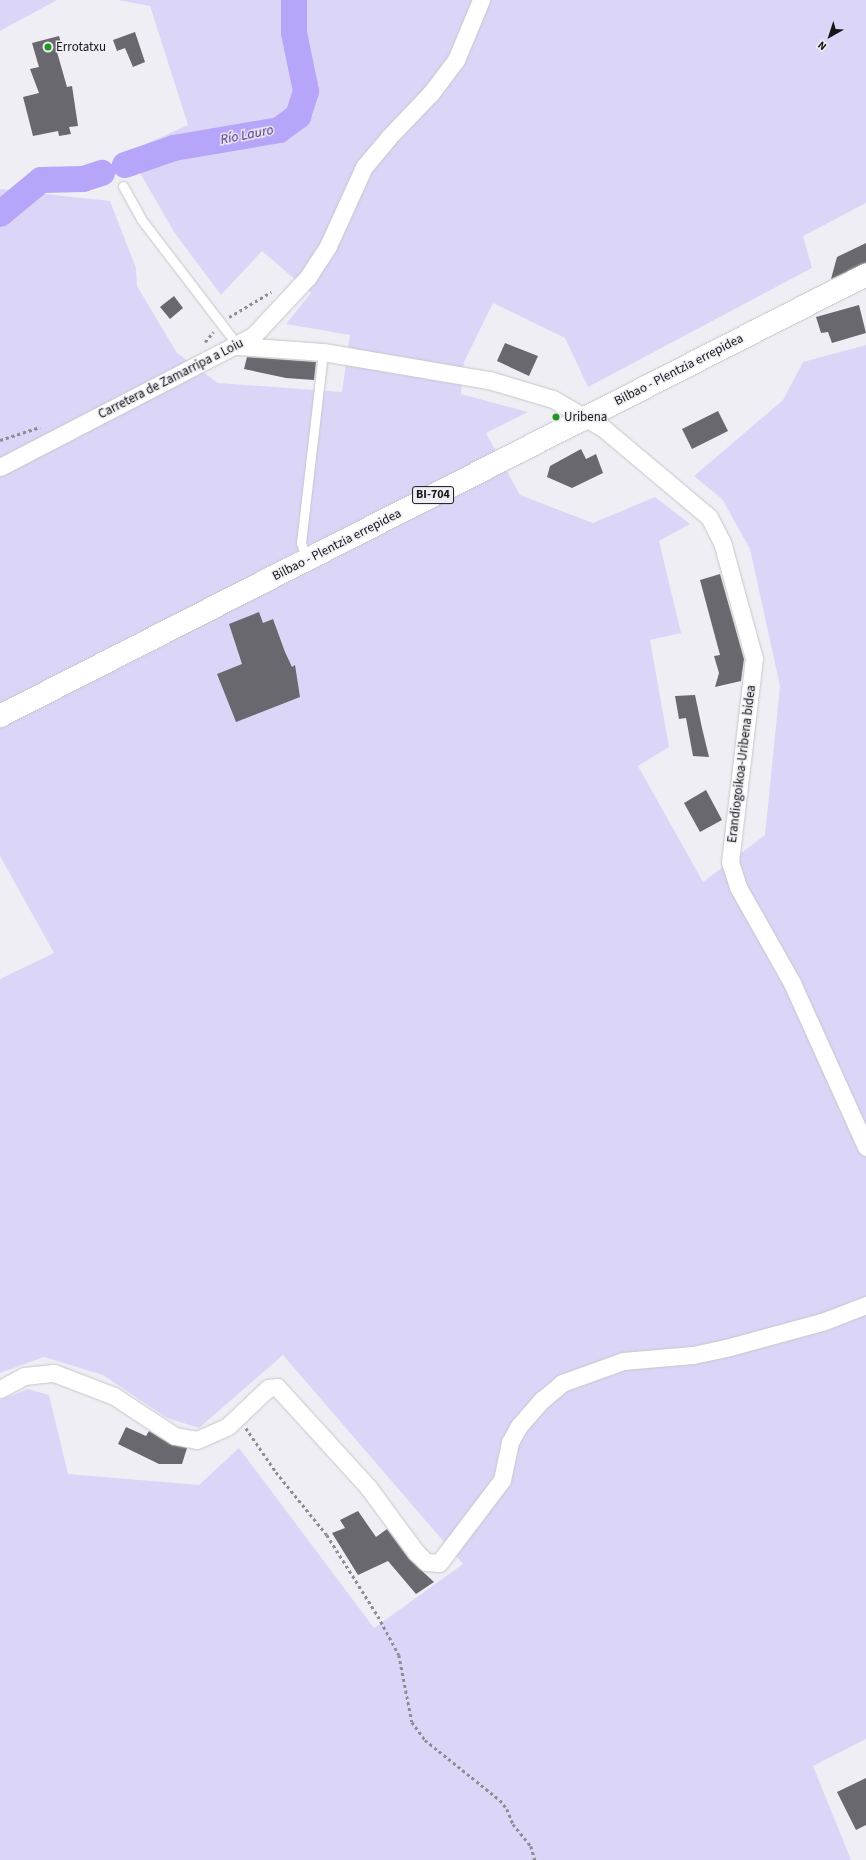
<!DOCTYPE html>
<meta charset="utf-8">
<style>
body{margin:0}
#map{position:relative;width:866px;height:1860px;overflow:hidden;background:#efeef5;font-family:"Source Sans 3",sans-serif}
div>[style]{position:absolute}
.green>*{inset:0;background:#dbd6f7}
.river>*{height:26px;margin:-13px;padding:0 13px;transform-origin:13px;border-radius:13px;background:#b6a5f8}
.building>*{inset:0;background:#69686e}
.path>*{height:2.5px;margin-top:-1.25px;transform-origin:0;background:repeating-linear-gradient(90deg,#8d8d92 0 3px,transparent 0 6px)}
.roads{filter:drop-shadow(0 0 1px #c6c5cc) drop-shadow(0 0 1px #c6c5cc)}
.lane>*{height:9px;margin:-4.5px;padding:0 4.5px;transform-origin:4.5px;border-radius:4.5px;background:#fff}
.street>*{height:17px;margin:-8.5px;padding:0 8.5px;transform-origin:8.5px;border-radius:8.5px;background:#fff}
.primary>*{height:22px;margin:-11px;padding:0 11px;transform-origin:11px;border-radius:11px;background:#fff}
.dots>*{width:11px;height:11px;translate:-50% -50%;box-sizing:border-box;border:2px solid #efeef5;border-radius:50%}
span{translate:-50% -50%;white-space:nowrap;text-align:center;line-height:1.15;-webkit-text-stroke:3px #efeef5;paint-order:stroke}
.shield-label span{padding:1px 3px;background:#efeef5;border:1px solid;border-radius:3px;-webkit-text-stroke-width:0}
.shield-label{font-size:12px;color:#161618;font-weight:700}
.poi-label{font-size:13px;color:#161618}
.left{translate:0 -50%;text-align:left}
.street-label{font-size:13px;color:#161618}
.water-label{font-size:14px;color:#3f1e7c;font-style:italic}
.north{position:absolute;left:810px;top:16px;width:40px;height:40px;-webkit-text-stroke:3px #efeef5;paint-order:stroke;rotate:219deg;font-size:11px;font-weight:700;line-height:16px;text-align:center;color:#161618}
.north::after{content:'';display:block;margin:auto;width:14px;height:18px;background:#161618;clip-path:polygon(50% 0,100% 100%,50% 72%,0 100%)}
</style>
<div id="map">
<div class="green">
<div style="clip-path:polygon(0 0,57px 0,0 31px)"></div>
<div style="clip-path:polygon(118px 0,866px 0,866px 203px,803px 236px,812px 268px,588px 387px,565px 338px,493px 303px,464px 362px,461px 394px,528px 412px,486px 433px,520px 495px,593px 523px,655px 497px,690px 524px,659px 541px,681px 633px,650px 640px,669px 747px,638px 766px,703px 882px,765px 835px,780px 686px,750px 549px,722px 499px,694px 476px,783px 400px,803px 362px,866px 345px,866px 1739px,813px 1766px,851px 1860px,0 1860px,0 1400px,28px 1389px,49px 1395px,68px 1474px,199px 1485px,239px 1448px,374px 1628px,463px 1564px,283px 1355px,199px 1428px,167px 1418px,103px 1375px,44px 1357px,0 1373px,0 979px,54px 953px,0 856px,0 189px,110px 201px,136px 268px,137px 286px,177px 353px,218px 383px,342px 392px,350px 335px,286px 324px,311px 293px,262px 251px,221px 295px,174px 232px,128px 152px,188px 125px,150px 6px)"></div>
</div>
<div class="river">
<div style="left:125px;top:165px;width:52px;rotate:-19.1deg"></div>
<div style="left:174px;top:148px;width:107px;rotate:-9.7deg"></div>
<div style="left:279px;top:130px;width:24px;rotate:-36deg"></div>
<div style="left:298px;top:116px;width:26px;rotate:-72deg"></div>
<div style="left:306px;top:91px;width:59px;rotate:-101.7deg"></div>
<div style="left:294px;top:33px;width:33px;rotate:-90deg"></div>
<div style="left:0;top:214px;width:53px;rotate:-39.7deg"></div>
<div style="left:41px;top:180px;width:42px;rotate:-1.4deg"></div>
<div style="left:83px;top:179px;width:20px;rotate:-18deg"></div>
</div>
<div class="building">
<div style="clip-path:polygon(135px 32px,145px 62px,133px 67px,125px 48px,117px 51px,113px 40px)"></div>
<div style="clip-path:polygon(59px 36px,63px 50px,57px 52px,67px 87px,72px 86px,78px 126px,69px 127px,71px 134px,59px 136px,58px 131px,33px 136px,23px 97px,39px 93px,30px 69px,39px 67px,32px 43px)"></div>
<div style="clip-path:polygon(866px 243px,866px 263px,831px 279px,837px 257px)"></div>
<div style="clip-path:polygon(174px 296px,183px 308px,170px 319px,160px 307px)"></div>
<div style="clip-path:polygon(859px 305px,866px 333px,832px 343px,828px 332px,821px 333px,816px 317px)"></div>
<div style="clip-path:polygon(505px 343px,538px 356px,529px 376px,497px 361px)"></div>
<div style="clip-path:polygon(247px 357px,316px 362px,314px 380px,286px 378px,244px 369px)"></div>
<div style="clip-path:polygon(718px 411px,728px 431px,692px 449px,682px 429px)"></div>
<div style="clip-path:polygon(581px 449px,586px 459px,596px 454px,603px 473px,572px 488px,547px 477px,550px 466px)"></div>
<div style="clip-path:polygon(720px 574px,744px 659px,741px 681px,715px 687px,719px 673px,714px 656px,720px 655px,700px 580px)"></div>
<div style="clip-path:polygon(259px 612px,263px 623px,273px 619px,285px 652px,292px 667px,295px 665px,300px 697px,236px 722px,217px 674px,242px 664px,229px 624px)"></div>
<div style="clip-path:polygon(695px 695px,702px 728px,709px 757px,693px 756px,686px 718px,679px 719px,675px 696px)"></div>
<div style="clip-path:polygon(706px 790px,722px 820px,700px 832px,684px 803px)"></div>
<div style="clip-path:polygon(126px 1427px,146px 1436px,149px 1431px,170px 1444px,187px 1448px,182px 1464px,159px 1464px,118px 1444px)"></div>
<div style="clip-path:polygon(358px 1511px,376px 1537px,387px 1529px,409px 1559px,434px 1582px,416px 1594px,388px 1561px,358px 1575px,332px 1533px,345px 1528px,340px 1520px)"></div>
<div style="clip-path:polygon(866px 1778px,866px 1825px,856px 1830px,837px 1792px)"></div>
</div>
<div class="path">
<div style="left:229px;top:317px;width:49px;rotate:-30.8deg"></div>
<div style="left:205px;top:342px;width:13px;rotate:-51deg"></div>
<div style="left:0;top:440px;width:42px;rotate:-18deg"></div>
<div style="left:246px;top:1428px;width:53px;rotate:55.7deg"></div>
<div style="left:276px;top:1472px;width:81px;rotate:51deg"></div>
<div style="left:327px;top:1535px;width:96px;rotate:57.8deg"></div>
<div style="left:378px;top:1616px;width:44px;rotate:61.7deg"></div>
<div style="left:399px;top:1655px;width:68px;rotate:79deg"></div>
<div style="left:412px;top:1722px;width:22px;rotate:54deg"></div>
<div style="left:425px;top:1740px;width:96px;rotate:38.7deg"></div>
<div style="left:500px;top:1800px;width:11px;rotate:52deg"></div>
<div style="left:507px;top:1809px;width:16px;rotate:68deg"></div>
<div style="left:513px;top:1824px;width:28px;rotate:51deg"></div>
<div style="left:531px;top:1846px;width:15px;rotate:74deg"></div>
</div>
<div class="roads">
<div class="lane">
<div style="left:123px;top:186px;width:38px;rotate:61deg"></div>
<div style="left:141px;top:219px;width:160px;rotate:52.6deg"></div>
<div style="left:307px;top:560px;width:18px;rotate:-109deg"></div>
<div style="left:301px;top:543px;width:192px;rotate:-83.4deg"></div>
</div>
<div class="street">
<div style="left:238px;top:346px;width:85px;rotate:4deg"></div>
<div style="left:323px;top:352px;width:168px;rotate:9.6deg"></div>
<div style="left:489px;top:380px;width:67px;rotate:16.5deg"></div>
<div style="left:553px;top:399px;width:58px;rotate:30.1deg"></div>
<div style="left:603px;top:428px;width:138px;rotate:40deg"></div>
<div style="left:709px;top:517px;width:28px;rotate:63deg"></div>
<div style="left:722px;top:542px;width:120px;rotate:74.6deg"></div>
<div style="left:754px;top:658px;width:205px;rotate:96.7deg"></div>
<div style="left:730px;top:862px;width:26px;rotate:72deg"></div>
<div style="left:738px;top:887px;width:110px;rotate:60.6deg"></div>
<div style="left:792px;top:983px;width:180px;rotate:65.7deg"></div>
<div style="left:0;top:467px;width:285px;rotate:-27.4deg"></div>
<div style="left:253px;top:336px;width:81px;rotate:-47deg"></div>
<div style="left:308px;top:277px;width:37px;rotate:-57deg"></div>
<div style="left:328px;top:246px;width:87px;rotate:-65.5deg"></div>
<div style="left:364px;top:167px;width:38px;rotate:-50deg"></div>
<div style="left:388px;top:138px;width:62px;rotate:-46.3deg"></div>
<div style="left:431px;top:93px;width:41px;rotate:-52.9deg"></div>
<div style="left:456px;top:60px;width:65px;rotate:-67.4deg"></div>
<div style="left:0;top:1389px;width:27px;rotate:-28deg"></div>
<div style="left:24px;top:1376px;width:30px;rotate:-6deg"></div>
<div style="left:54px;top:1373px;width:64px;rotate:21deg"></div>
<div style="left:114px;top:1396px;width:73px;rotate:33.3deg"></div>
<div style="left:175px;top:1436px;width:22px;rotate:10deg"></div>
<div style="left:197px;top:1440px;width:34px;rotate:-24deg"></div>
<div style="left:228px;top:1426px;width:55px;rotate:-43.5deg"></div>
<div style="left:268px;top:1388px;width:9px;rotate:-6deg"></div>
<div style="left:277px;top:1387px;width:135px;rotate:47.7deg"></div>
<div style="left:368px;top:1487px;width:81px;rotate:53.6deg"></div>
<div style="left:416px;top:1552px;width:14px;rotate:45deg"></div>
<div style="left:426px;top:1562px;width:13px;rotate:4deg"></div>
<div style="left:439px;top:1563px;width:104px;rotate:-52.8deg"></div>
<div style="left:502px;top:1480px;width:39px;rotate:-78deg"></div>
<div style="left:510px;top:1442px;width:18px;rotate:-61deg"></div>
<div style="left:519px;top:1426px;width:35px;rotate:-49deg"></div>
<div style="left:542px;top:1400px;width:26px;rotate:-40deg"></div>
<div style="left:562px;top:1383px;width:65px;rotate:-19.8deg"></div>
<div style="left:623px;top:1361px;width:70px;rotate:-4.9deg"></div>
<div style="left:693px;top:1355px;width:34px;rotate:-12deg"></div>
<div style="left:726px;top:1348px;width:99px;rotate:-15.2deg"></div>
<div style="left:822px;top:1322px;width:47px;rotate:-21.1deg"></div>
</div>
<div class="primary">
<div style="left:0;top:716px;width:972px;rotate:-26.99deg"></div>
</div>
</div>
<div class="dots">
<div style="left:48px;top:47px;background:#229523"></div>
<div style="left:556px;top:417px;background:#229523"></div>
</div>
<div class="shield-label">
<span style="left:433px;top:495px">BI-704</span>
</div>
<div class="poi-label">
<span class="left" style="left:56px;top:47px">Errotatxu</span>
<span class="left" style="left:564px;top:417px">Uribena</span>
</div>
<div class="street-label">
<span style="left:679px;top:370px;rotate:-27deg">Bilbao - Plentzia errepidea</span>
<span style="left:171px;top:379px;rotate:-27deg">Carretera de Zamarripa a Loiu</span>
<span style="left:337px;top:545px;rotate:-27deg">Bilbao - Plentzia errepidea</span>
<span style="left:742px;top:764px;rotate:-83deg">Erandiogoikoa-Uribena bidea</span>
</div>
<div class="water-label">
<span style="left:247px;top:135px;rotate:-11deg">Río Lauro</span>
</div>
<div class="north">N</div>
</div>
